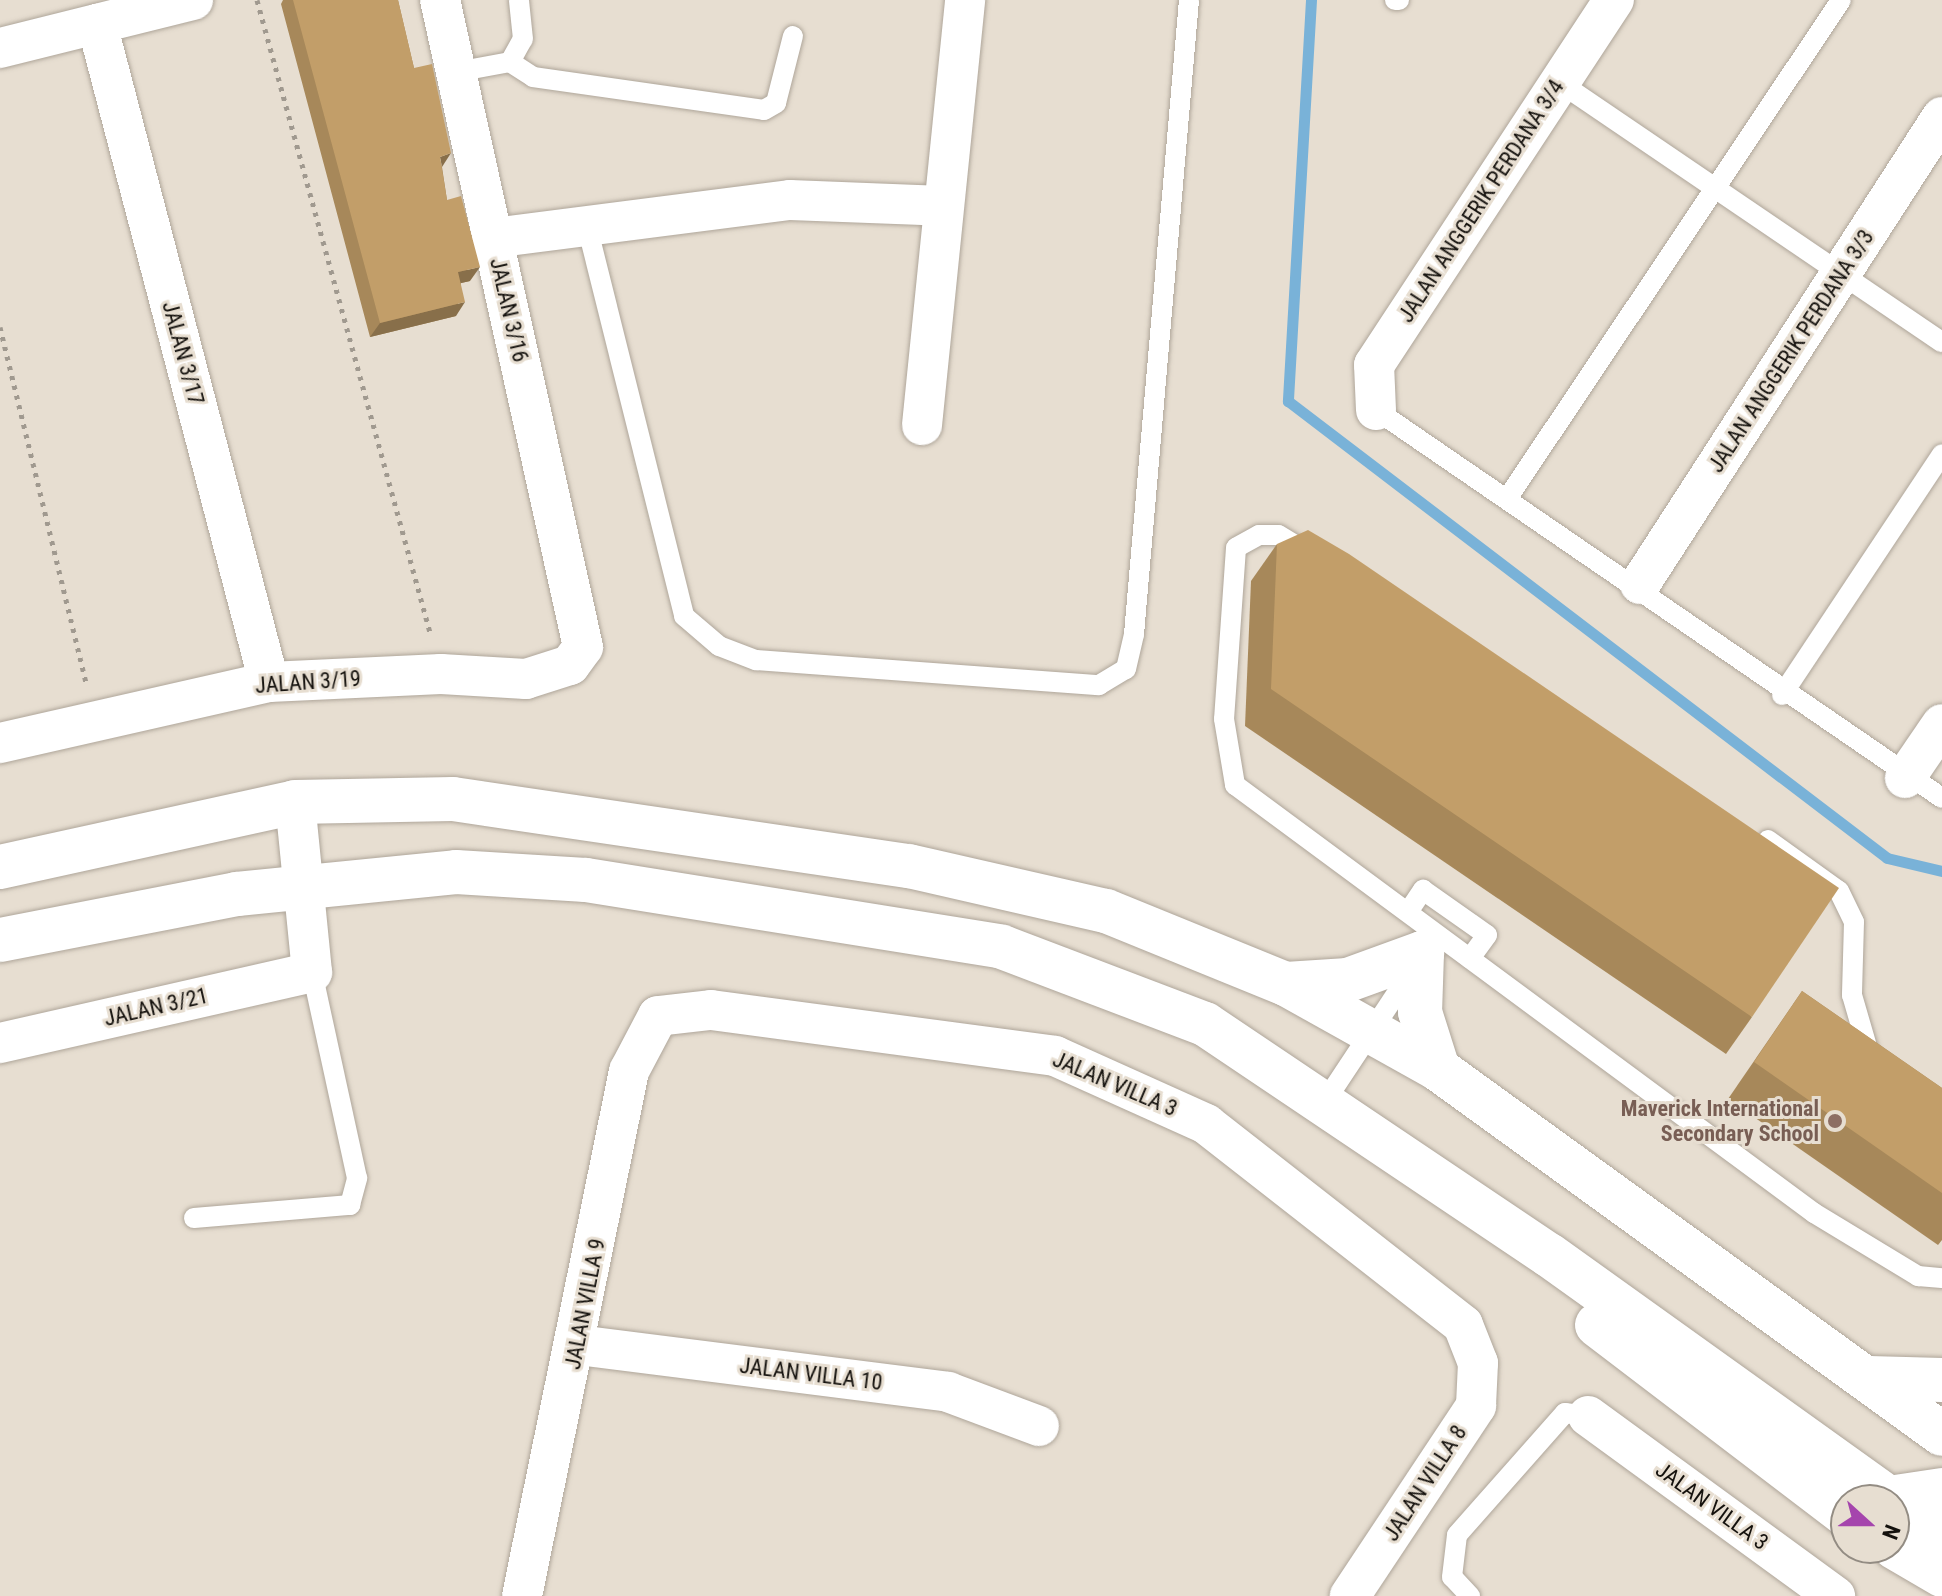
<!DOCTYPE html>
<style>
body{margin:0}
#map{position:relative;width:1942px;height:1596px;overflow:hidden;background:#e7ded1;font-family:"Roboto Condensed",sans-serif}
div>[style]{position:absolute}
.stream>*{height:11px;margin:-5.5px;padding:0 5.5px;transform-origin:5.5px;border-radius:5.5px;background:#79b2d8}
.path>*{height:5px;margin-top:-2.5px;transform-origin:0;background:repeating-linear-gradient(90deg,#a0998f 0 4px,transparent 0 10px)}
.roads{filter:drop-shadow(0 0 2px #afa69a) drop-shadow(0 0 2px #afa69a)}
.service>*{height:20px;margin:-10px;padding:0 10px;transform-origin:10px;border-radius:10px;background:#fff}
.minor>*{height:40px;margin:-20px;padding:0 20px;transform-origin:20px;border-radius:20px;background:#fff}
.tertiary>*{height:44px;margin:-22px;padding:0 22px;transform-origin:22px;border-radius:22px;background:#fff}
.wall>*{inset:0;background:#a7885a}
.shaded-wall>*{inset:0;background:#886f4a}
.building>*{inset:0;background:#c29e69}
.dots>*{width:22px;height:22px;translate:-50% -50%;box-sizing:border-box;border:4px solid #e7ded1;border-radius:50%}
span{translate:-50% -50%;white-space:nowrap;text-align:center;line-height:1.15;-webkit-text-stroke:6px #e7ded1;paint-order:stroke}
.street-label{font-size:22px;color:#14110d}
.education-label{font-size:22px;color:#785e54;font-weight:700}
.right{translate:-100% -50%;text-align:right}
.north{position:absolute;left:1830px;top:1484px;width:80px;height:80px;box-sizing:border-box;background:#e7ded1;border:2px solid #938c83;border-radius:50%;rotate:111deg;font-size:22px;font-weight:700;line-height:32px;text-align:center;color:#14110d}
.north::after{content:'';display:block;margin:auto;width:28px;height:36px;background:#a545ad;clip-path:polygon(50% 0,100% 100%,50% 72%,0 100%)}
</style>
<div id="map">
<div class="stream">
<div style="left:1311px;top:0;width:402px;rotate:93.3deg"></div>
<div style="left:1288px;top:401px;width:753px;rotate:37.34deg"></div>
<div style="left:1887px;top:858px;width:57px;rotate:13.3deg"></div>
</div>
<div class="path">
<div style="left:257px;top:0;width:659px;rotate:74.7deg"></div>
<div style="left:0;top:327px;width:366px;rotate:76.4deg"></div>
</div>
<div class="roads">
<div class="service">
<div style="left:1395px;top:0;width:4px"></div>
<div style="left:510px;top:62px;width:27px;rotate:33deg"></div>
<div style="left:533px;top:77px;width:233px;rotate:8.1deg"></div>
<div style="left:764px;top:110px;width:14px;rotate:-30deg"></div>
<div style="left:776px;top:103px;width:69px;rotate:-75.8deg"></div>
<div style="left:456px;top:72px;width:55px;rotate:-10.5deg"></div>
<div style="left:510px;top:62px;width:26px;rotate:-61deg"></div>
<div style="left:523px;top:39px;width:39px;rotate:-96deg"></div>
<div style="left:1559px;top:82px;width:463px;rotate:34.2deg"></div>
<div style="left:586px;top:222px;width:406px;rotate:76deg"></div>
<div style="left:684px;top:616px;width:46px;rotate:40.6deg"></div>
<div style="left:719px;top:646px;width:40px;rotate:21deg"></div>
<div style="left:756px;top:660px;width:344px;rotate:4.2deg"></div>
<div style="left:1099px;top:685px;width:31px;rotate:-31deg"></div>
<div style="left:1126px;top:669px;width:36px;rotate:-77deg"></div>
<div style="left:1134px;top:634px;width:636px;rotate:-85.04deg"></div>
<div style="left:1376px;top:410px;width:686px;rotate:34.43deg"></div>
<div style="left:1507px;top:499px;width:600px;rotate:-56.2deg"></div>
<div style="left:1310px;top:554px;width:37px;rotate:-149deg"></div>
<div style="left:1278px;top:535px;width:19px;rotate:180deg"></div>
<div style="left:1259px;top:535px;width:26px;rotate:151deg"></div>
<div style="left:1236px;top:548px;width:171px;rotate:94deg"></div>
<div style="left:1224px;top:719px;width:67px;rotate:80.5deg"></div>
<div style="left:1235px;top:785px;width:720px;rotate:36.47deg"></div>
<div style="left:1814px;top:1213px;width:122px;rotate:31.2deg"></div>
<div style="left:1918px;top:1276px;width:24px;rotate:5deg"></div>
<div style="left:1782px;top:695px;width:289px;rotate:-56.4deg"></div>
<div style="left:1768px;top:840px;width:87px;rotate:35.7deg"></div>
<div style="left:1839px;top:891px;width:34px;rotate:64deg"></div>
<div style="left:1854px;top:922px;width:73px;rotate:91.6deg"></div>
<div style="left:1852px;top:995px;width:65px;rotate:73.8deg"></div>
<div style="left:1408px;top:912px;width:27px;rotate:-56deg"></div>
<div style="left:1423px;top:890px;width:78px;rotate:35.1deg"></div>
<div style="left:1487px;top:935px;width:29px;rotate:126deg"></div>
<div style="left:1324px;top:1103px;width:159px;rotate:-56.5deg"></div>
<div style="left:194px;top:1218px;width:157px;rotate:-4.8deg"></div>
<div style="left:350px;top:1205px;width:28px;rotate:-75deg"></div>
<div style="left:357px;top:1178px;width:211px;rotate:-102.3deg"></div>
<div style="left:1470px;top:1596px;width:26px;rotate:-133deg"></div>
<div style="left:1452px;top:1577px;width:42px;rotate:-83.2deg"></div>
<div style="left:1457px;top:1535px;width:163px;rotate:-48.5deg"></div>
<div style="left:1565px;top:1413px;width:23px;rotate:7deg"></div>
</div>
<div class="minor">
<div style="left:97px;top:24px;width:680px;rotate:75.35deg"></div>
<div style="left:0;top:48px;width:199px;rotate:-14deg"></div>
<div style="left:493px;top:238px;width:299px;rotate:-7.3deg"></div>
<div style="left:790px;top:200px;width:153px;rotate:2.2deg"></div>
<div style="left:1376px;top:410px;width:45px;rotate:-92.5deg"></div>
<div style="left:1374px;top:365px;width:437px;rotate:-56.7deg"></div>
<div style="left:922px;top:425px;width:427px;rotate:-84.2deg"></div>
<div style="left:1640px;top:584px;width:556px;rotate:-57.11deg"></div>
<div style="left:0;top:743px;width:276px;rotate:-12.8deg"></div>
<div style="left:269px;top:682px;width:172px;rotate:-2.7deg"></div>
<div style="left:441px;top:674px;width:85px;rotate:3.4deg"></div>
<div style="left:526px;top:679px;width:46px;rotate:-17.7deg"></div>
<div style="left:570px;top:665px;width:22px;rotate:-54deg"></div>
<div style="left:583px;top:647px;width:663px;rotate:-102.46deg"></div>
<div style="left:1905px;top:778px;width:65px;rotate:-55.6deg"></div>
<div style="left:0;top:1043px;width:320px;rotate:-12.8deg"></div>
<div style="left:312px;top:972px;width:171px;rotate:-95.7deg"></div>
<div style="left:578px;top:1345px;width:373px;rotate:7.2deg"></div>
<div style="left:948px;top:1392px;width:97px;rotate:20.5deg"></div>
<div style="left:1588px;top:1416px;width:306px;rotate:36.1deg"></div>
<div style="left:522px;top:1596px;width:536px;rotate:-78.48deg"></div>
<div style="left:629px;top:1071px;width:62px;rotate:-62.2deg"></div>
<div style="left:658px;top:1016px;width:53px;rotate:-6.5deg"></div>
<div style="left:711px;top:1010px;width:347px;rotate:7.6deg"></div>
<div style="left:1055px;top:1056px;width:166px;rotate:24.2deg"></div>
<div style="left:1206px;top:1124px;width:326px;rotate:38deg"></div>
<div style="left:1463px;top:1325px;width:41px;rotate:68.5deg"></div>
<div style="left:1478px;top:1363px;width:43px;rotate:92.7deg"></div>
<div style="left:1476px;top:1406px;width:228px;rotate:123.6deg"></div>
</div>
<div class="tertiary">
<div style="left:0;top:867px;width:302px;rotate:-12.4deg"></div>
<div style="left:295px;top:802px;width:158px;rotate:-1.1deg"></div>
<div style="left:453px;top:799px;width:461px;rotate:8.4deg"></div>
<div style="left:909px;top:866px;width:202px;rotate:12.9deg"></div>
<div style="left:1106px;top:911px;width:194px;rotate:22.1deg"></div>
<div style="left:1286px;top:984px;width:174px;rotate:29.2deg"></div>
<div style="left:1438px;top:1069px;width:622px;rotate:35.91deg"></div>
<div style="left:0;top:940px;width:241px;rotate:-11deg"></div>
<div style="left:237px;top:894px;width:220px;rotate:-5.7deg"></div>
<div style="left:456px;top:872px;width:130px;rotate:3.5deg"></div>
<div style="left:586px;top:880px;width:421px;rotate:9.1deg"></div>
<div style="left:1002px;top:947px;width:217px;rotate:20.8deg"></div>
<div style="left:1205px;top:1024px;width:414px;rotate:33.9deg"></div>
<div style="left:1549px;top:1255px;width:421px;rotate:35.6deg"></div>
<div style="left:1286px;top:984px;width:62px;rotate:-3.7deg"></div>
<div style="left:1348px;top:980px;width:79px;rotate:-20deg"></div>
<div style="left:1422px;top:953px;width:59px;rotate:91.9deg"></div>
<div style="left:1420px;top:1012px;width:60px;rotate:72.5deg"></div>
<div style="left:1597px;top:1325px;width:313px;rotate:37.3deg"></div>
<div style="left:1869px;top:1378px;width:73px;rotate:1.6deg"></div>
<div style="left:1889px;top:1498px;width:54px;rotate:-8.6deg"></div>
<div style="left:1894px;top:1502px;width:59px;rotate:35.3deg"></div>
<div style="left:1894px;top:1547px;width:56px;rotate:30.3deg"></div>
</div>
</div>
<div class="wall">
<div style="clip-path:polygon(283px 0,398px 0,414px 68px,442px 167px,447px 200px,470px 281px,461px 283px,456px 316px,370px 337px,281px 4px)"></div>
<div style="clip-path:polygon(1277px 544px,1752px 1017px,1726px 1054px,1245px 726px,1251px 581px)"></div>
<div style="clip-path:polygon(1802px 991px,1942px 1088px,1942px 1240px,1938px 1245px,1728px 1099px)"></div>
</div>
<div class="shaded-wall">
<div style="clip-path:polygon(451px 153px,442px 167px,440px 157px)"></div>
<div style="clip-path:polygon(480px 267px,470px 281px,448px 286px,458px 272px)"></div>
<div style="clip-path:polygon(465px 302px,456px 316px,370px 337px,380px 323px)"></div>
</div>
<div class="building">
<div style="clip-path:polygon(293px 0,398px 0,414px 68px,432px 64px,451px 153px,440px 157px,447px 200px,461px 196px,480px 267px,458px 272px,465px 302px,380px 323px)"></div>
<div style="clip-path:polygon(1308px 530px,1349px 554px,1839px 888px,1752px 1017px,1271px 689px,1277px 544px)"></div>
<div style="clip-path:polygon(1802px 991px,1942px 1088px,1942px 1193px,1754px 1062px)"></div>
</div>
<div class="dots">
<div style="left:1835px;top:1121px;background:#8d6e63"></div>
</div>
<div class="street-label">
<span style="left:1481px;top:201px;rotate:-57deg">JALAN ANGGERIK PERDANA 3/4</span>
<span style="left:509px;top:310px;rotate:77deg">JALAN 3/16</span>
<span style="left:1791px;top:351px;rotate:-57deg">JALAN ANGGERIK PERDANA 3/3</span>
<span style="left:183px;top:353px;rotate:75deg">JALAN 3/17</span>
<span style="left:308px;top:682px;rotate:-4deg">JALAN 3/19</span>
<span style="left:156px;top:1007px;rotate:-13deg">JALAN 3/21</span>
<span style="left:1115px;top:1084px;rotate:23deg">JALAN VILLA 3</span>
<span style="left:585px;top:1304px;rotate:-79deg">JALAN VILLA 9</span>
<span style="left:811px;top:1374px;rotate:7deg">JALAN VILLA 10</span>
<span style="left:1425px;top:1483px;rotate:-57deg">JALAN VILLA 8</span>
<span style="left:1712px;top:1506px;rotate:36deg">JALAN VILLA 3</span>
</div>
<div class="education-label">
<span class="right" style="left:1819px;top:1121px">Maverick International<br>Secondary School</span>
</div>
<div class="north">N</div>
</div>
